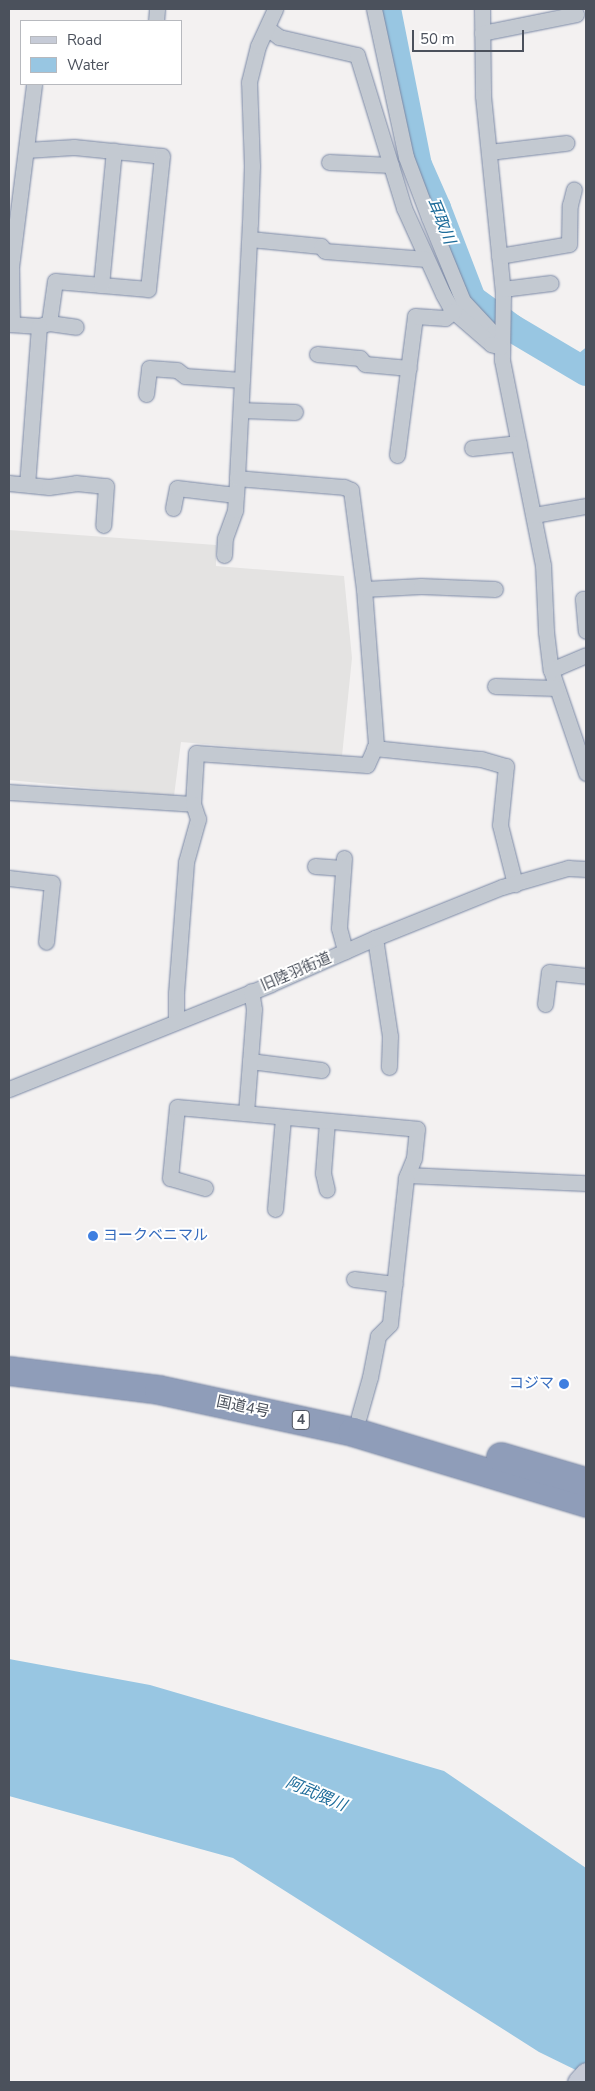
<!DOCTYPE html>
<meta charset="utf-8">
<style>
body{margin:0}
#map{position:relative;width:595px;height:2091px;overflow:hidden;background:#f3f1f1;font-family:"Nunito Sans","Noto Sans JP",sans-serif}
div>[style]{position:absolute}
.education>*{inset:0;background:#e4e3e2}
.water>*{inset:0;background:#98c6e2}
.stream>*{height:4.5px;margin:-2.25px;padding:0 2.25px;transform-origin:2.25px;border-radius:2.25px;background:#98c6e2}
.river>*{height:28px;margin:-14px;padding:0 14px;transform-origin:14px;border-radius:14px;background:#98c6e2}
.roads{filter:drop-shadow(0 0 1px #7a88a5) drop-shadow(0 0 1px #7a88a5)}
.street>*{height:15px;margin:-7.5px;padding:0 7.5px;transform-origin:7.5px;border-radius:7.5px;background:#c3c9d1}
.secondary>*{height:21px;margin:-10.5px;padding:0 10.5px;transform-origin:10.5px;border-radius:10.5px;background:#c6cbd7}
.highway>*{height:28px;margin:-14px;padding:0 14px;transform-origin:14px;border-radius:14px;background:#8f9db9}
.dots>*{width:14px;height:14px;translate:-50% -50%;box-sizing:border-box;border:2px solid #fff;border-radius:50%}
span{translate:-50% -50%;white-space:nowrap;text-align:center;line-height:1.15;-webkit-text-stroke:4px #fff;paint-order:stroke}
.shield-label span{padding:1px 4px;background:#fff;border:1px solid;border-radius:4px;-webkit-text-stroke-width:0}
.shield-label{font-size:14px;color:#4b515c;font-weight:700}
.street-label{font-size:15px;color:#4b515c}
.shop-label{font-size:15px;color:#366cbe}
.left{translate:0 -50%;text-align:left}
.right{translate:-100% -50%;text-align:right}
.water-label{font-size:16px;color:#1f6d9b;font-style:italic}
.frame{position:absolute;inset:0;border:10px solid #4b515c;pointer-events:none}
.legend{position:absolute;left:20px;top:20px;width:162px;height:65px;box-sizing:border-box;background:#fff;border:1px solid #b7b9be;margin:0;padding:6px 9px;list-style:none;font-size:15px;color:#4b515c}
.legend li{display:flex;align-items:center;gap:10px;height:25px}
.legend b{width:25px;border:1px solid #b7b9be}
.scale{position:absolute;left:412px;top:30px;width:112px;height:22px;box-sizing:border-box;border:2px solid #4b515c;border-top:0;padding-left:6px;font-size:15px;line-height:18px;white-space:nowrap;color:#4b515c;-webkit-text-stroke:4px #fff;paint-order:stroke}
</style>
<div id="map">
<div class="education">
<div style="clip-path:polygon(9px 530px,216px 545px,216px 566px,344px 576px,352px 658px,342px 756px,181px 742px,174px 796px,9px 780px)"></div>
</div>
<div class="water">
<div style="clip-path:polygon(9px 1659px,150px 1685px,444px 1771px,586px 1868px,586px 2075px,539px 2052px,233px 1858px,9px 1796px)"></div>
</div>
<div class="stream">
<div style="left:571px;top:362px;width:19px;rotate:-39deg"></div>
</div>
<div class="river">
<div style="left:387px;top:9px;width:159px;rotate:78.8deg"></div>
<div style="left:418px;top:165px;width:47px;rotate:66.2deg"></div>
<div style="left:437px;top:208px;width:97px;rotate:69deg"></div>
<div style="left:472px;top:299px;width:49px;rotate:35.9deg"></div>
<div style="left:512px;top:328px;width:86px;rotate:30.7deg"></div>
</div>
<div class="roads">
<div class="street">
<div style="left:374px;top:9px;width:151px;rotate:77.8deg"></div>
<div style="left:406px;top:157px;width:65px;rotate:69.3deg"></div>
<div style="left:429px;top:218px;width:90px;rotate:67.7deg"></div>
<div style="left:463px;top:301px;width:44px;rotate:46.8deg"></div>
<div style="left:493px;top:333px;width:9px;rotate:27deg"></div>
<div style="left:482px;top:9px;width:87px;rotate:89.3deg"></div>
<div style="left:483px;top:96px;width:199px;rotate:84.2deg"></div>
<div style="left:503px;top:294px;width:66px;rotate:90.9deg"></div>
<div style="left:502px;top:360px;width:209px;rotate:78.7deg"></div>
<div style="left:543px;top:565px;width:67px;rotate:87.4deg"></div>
<div style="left:546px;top:632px;width:38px;rotate:83deg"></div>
<div style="left:551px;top:670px;width:109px;rotate:71.2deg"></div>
<div style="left:156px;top:21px;width:12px;rotate:-85deg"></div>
<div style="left:267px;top:28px;width:15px;rotate:37deg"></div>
<div style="left:279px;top:37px;width:80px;rotate:13deg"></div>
<div style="left:357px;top:55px;width:160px;rotate:72.9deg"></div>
<div style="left:404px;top:208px;width:94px;rotate:65.6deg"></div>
<div style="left:443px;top:294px;width:18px;rotate:61deg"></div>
<div style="left:452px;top:310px;width:52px;rotate:41.1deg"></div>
<div style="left:491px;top:344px;width:10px;rotate:17deg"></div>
<div style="left:482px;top:33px;width:96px;rotate:-11.4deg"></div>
<div style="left:26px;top:150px;width:48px;rotate:-3.6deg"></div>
<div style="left:74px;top:147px;width:88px;rotate:5.8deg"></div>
<div style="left:162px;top:156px;width:134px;rotate:96deg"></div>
<div style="left:148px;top:289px;width:93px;rotate:-175.1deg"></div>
<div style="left:55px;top:281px;width:42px;rotate:98.1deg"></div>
<div style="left:49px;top:323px;width:10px;rotate:163deg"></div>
<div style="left:489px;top:152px;width:78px;rotate:-6.7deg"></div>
<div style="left:329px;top:162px;width:62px;rotate:2.8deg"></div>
<div style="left:250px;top:239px;width:71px;rotate:5.6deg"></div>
<div style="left:321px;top:246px;width:6px;rotate:51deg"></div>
<div style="left:325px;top:251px;width:101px;rotate:4.5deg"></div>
<div style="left:499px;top:256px;width:71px;rotate:-9.7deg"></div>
<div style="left:569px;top:244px;width:39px;rotate:-89deg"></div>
<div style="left:570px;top:205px;width:16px;rotate:-76deg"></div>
<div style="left:101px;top:285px;width:135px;rotate:-84.5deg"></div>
<div style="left:503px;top:289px;width:48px;rotate:-7.1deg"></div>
<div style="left:49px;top:323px;width:27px;rotate:8deg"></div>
<div style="left:9px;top:324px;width:30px;rotate:4deg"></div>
<div style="left:39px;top:326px;width:158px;rotate:94.3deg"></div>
<div style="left:12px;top:324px;width:57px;rotate:-91deg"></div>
<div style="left:11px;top:267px;width:184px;rotate:-82.8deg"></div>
<div style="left:317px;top:354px;width:43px;rotate:5.3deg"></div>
<div style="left:360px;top:358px;width:8px;rotate:50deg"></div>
<div style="left:365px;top:364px;width:44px;rotate:5.2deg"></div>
<div style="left:146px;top:394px;width:26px;rotate:-83deg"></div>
<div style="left:149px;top:368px;width:28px;rotate:4deg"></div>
<div style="left:177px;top:370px;width:10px;rotate:37deg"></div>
<div style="left:185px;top:376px;width:57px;rotate:4deg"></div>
<div style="left:241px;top:410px;width:54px;rotate:2.1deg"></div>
<div style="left:472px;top:448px;width:47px;rotate:-6.1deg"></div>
<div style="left:397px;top:455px;width:140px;rotate:-82.6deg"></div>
<div style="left:415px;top:316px;width:30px;rotate:4deg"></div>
<div style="left:445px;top:318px;width:11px;rotate:-38deg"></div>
<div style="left:9px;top:483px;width:40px;rotate:5.7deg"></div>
<div style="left:49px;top:487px;width:27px;rotate:-8deg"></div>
<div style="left:76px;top:483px;width:30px;rotate:6deg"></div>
<div style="left:106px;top:486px;width:39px;rotate:94deg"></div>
<div style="left:173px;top:508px;width:20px;rotate:-79deg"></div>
<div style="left:177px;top:488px;width:59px;rotate:6.8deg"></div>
<div style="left:534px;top:515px;width:53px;rotate:-9.8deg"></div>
<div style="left:224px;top:555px;width:17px;rotate:-87deg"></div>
<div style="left:225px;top:538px;width:30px;rotate:-70deg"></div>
<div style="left:235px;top:510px;width:32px;rotate:-86deg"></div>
<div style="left:237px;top:478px;width:255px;rotate:-87.1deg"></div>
<div style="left:250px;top:223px;width:57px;rotate:-88deg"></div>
<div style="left:252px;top:166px;width:84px;rotate:-92deg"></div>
<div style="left:249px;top:82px;width:37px;rotate:-76deg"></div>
<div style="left:258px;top:46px;width:41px;rotate:-65.3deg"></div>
<div style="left:364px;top:589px;width:57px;rotate:-3deg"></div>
<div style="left:421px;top:586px;width:74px;rotate:2.3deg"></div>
<div style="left:586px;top:599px;width:3px;rotate:180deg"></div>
<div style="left:583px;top:599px;width:32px;rotate:85deg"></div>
<div style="left:551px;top:670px;width:38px;rotate:-23deg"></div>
<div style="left:495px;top:686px;width:61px;rotate:1.9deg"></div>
<div style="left:374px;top:748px;width:108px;rotate:5.9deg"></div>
<div style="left:481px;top:759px;width:26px;rotate:16deg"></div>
<div style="left:506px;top:766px;width:59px;rotate:95.8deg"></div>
<div style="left:500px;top:825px;width:61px;rotate:75.7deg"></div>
<div style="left:9px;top:792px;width:184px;rotate:3.7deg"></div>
<div style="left:193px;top:804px;width:51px;rotate:-86.6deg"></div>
<div style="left:196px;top:753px;width:171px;rotate:4deg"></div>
<div style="left:367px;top:765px;width:22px;rotate:-66deg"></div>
<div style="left:376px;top:745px;width:156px;rotate:-94.4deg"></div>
<div style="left:364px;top:589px;width:100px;rotate:-97.5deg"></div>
<div style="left:351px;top:490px;width:8px;rotate:-157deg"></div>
<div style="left:344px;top:487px;width:107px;rotate:-175.2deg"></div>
<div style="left:344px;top:858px;width:70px;rotate:94.1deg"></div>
<div style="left:339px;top:928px;width:24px;rotate:75deg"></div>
<div style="left:315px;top:866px;width:28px;rotate:4deg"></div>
<div style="left:9px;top:878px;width:43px;rotate:6.6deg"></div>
<div style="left:52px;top:883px;width:59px;rotate:95.8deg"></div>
<div style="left:375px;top:938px;width:99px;rotate:81.3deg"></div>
<div style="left:390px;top:1036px;width:31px;rotate:92deg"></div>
<div style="left:545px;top:1004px;width:32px;rotate:-83deg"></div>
<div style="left:549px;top:972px;width:37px;rotate:6deg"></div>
<div style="left:176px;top:1021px;width:28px;rotate:-90deg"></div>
<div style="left:176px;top:993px;width:131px;rotate:-85.6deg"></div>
<div style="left:186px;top:862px;width:45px;rotate:-74.4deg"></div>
<div style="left:198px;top:819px;width:16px;rotate:-108deg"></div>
<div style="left:250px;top:1061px;width:72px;rotate:7.2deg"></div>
<div style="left:9px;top:1089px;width:282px;rotate:-21.8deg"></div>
<div style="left:271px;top:984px;width:114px;rotate:-23.9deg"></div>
<div style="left:375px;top:938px;width:137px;rotate:-21.9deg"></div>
<div style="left:502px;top:887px;width:69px;rotate:-16.1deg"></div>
<div style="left:568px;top:868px;width:18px;rotate:3deg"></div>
<div style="left:246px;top:1113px;width:104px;rotate:-85.6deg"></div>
<div style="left:254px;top:1009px;width:18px;rotate:-99deg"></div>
<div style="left:327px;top:1121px;width:52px;rotate:94.4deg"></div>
<div style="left:323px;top:1173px;width:17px;rotate:77deg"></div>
<div style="left:407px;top:1175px;width:179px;rotate:2.6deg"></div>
<div style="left:205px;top:1188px;width:36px;rotate:-164deg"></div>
<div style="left:170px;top:1178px;width:71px;rotate:-84.4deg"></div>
<div style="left:177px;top:1107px;width:241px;rotate:5.2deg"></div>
<div style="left:417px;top:1129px;width:29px;rotate:96deg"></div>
<div style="left:414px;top:1158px;width:22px;rotate:112deg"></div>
<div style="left:406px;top:1178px;width:147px;rotate:96.3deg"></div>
<div style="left:390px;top:1324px;width:17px;rotate:135deg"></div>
<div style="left:378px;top:1336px;width:42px;rotate:101deg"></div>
<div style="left:370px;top:1377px;width:41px;rotate:105.8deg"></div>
<div style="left:275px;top:1209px;width:92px;rotate:-85deg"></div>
<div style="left:354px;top:1279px;width:41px;rotate:7deg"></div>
</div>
<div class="secondary">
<div style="left:578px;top:2082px;width:12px;rotate:-48deg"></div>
</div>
<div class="highway">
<div style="left:9px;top:1371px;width:151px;rotate:7.2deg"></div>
<div style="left:159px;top:1390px;width:198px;rotate:12.2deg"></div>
<div style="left:353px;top:1432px;width:244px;rotate:16.9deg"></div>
<div style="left:501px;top:1457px;width:89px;rotate:16.4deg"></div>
</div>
</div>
<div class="dots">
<div style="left:93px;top:1236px;background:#3f7fe0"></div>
<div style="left:564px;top:1384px;background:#3f7fe0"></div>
</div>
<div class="shield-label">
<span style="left:301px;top:1420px">4</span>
</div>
<div class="street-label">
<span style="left:296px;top:972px;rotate:-23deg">旧陸羽街道</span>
<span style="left:243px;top:1407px;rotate:12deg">国道4号</span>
</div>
<div class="shop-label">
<span class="left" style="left:103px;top:1236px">ヨークベニマル</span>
<span class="right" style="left:554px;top:1384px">コジマ</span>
</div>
<div class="water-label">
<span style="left:441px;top:221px;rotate:68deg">耳取川</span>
<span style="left:316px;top:1794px;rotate:23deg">阿武隈川</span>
</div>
<div class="frame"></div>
<ul class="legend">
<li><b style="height:6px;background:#c6cbd7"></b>Road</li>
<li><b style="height:14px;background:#98c6e2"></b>Water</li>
</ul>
<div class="scale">50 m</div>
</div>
